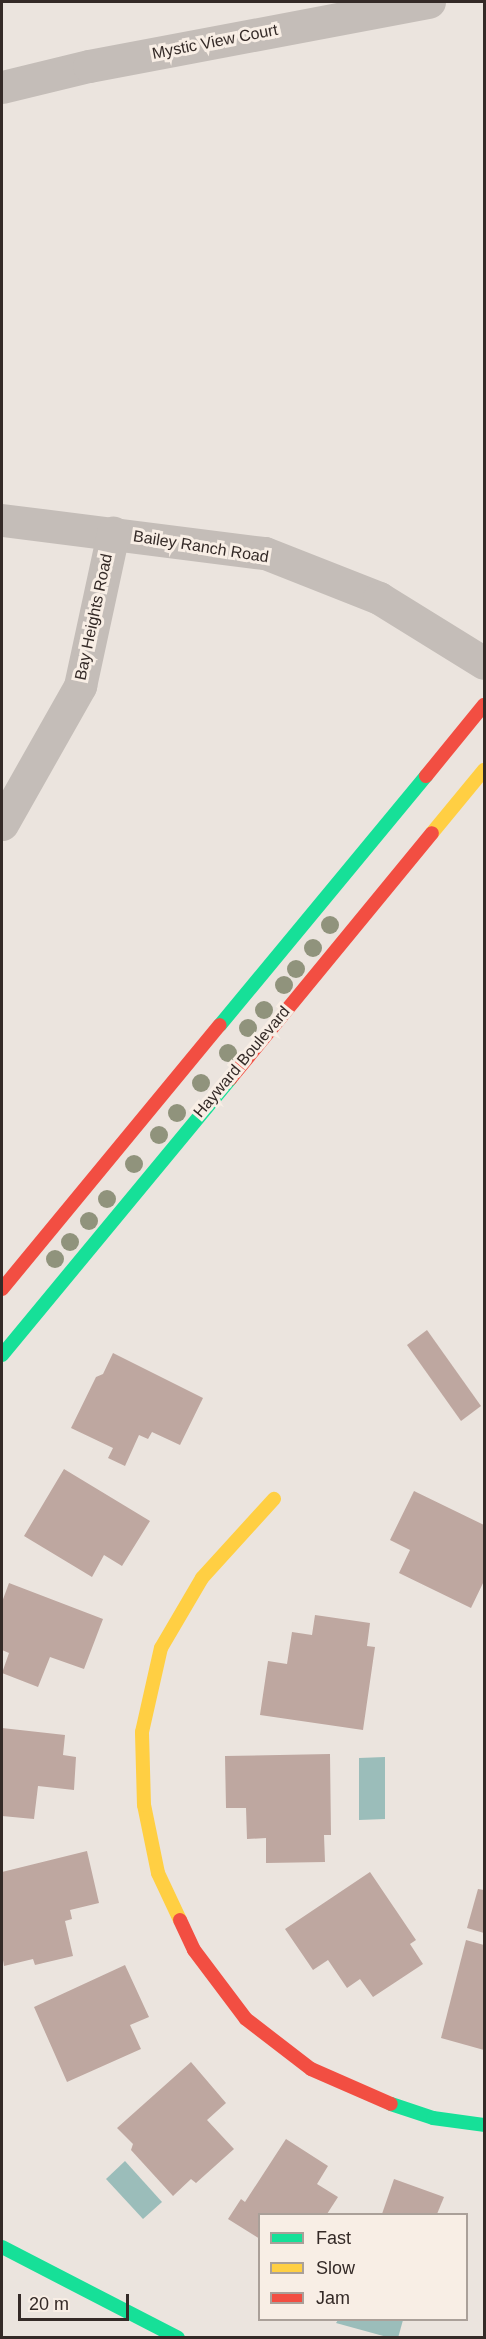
<!DOCTYPE html>
<style>
body{margin:0}
#map{position:relative;width:486px;height:2339px;overflow:hidden;background:#ebe4de;font-family:Helvetica,sans-serif}
div>[style]{position:absolute}
.water>*{inset:0;background:#9bbdba}
.building>*{inset:0;background:#bea7a0}
.street>*{height:33px;margin:-16.5px;padding:0 16.5px;transform-origin:16.5px;border-radius:16.5px;background:#c4bdb8}
.fast>*{height:14px;margin:-7px;padding:0 7px;transform-origin:7px;border-radius:7px;background:#16e098}
.slow>*{height:14px;margin:-7px;padding:0 7px;transform-origin:7px;border-radius:7px;background:#ffcf43}
.jam>*{height:14px;margin:-7px;padding:0 7px;transform-origin:7px;border-radius:7px;background:#f24e42}
.trees>*{width:18px;height:18px;margin:-9px;border-radius:50%;background:#90937c}
span{translate:-50% -50%;white-space:nowrap;text-align:center;line-height:1.15;-webkit-text-stroke:6px #f8eee5;paint-order:stroke}
.street-label{font-size:16px;color:#342a27}
.frame{position:absolute;inset:0;border:3px solid #342a27;pointer-events:none}
.legend{position:absolute;left:258px;top:2213px;width:210px;height:108px;box-sizing:border-box;background:#f8eee5;border:2px solid #aaa099;margin:0;padding:8px 10px;list-style:none;font-size:18px;color:#342a27}
.legend li{display:flex;align-items:center;gap:12px;height:30px}
.legend b{width:30px;border:2px solid #aaa099}
.scale{position:absolute;left:18px;top:2294px;width:111px;height:27px;box-sizing:border-box;border:3px solid #342a27;border-top:0;padding-left:8px;font-size:18px;line-height:21px;white-space:nowrap;color:#342a27;-webkit-text-stroke:4px #f8eee5;paint-order:stroke}
</style>
<div id="map">
<div class="water">
<div style="clip-path:polygon(385px 1757px,385px 1819px,359px 1820px,359px 1758px)"></div>
<div style="clip-path:polygon(125px 2161px,162px 2202px,143px 2219px,106px 2179px)"></div>
<div style="clip-path:polygon(338px 2320px,403px 2320px,398px 2338px,387px 2337px,336px 2323px)"></div>
</div>
<div class="building">
<div style="clip-path:polygon(427px 1330px,481px 1406px,461px 1421px,407px 1345px)"></div>
<div style="clip-path:polygon(113px 1353px,203px 1398px,180px 1445px,152px 1432px,148px 1439px,139px 1435px,125px 1466px,108px 1458px,113px 1448px,71px 1428px,96px 1377px,103px 1374px)"></div>
<div style="clip-path:polygon(64px 1469px,150px 1521px,122px 1566px,104px 1555px,92px 1577px,24px 1536px)"></div>
<div style="clip-path:polygon(414px 1491px,484px 1525px,484px 1581px,471px 1608px,399px 1573px,410px 1550px,390px 1540px)"></div>
<div style="clip-path:polygon(9px 1583px,103px 1619px,84px 1669px,50px 1657px,38px 1687px,2px 1673px,9px 1653px,2px 1650px,2px 1602px)"></div>
<div style="clip-path:polygon(315px 1615px,370px 1623px,367px 1646px,375px 1647px,363px 1730px,260px 1715px,268px 1661px,287px 1664px,292px 1632px,312px 1635px)"></div>
<div style="clip-path:polygon(2px 1728px,65px 1735px,63px 1755px,76px 1757px,74px 1790px,38px 1786px,34px 1819px,2px 1816px)"></div>
<div style="clip-path:polygon(330px 1754px,331px 1835px,324px 1835px,325px 1862px,266px 1863px,266px 1838px,247px 1839px,246px 1808px,226px 1808px,225px 1756px)"></div>
<div style="clip-path:polygon(87px 1851px,99px 1903px,70px 1910px,72px 1919px,65px 1921px,73px 1956px,35px 1965px,33px 1959px,4px 1966px,2px 1954px,2px 1872px)"></div>
<div style="clip-path:polygon(370px 1872px,416px 1940px,410px 1944px,423px 1964px,373px 1997px,360px 1979px,347px 1988px,328px 1960px,313px 1970px,285px 1929px)"></div>
<div style="clip-path:polygon(478px 1889px,484px 1890px,484px 1933px,467px 1928px)"></div>
<div style="clip-path:polygon(466px 1940px,484px 1945px,484px 2050px,441px 2038px)"></div>
<div style="clip-path:polygon(125px 1965px,149px 2017px,130px 2025px,141px 2049px,67px 2082px,34px 2007px)"></div>
<div style="clip-path:polygon(191px 2062px,226px 2103px,207px 2120px,234px 2149px,196px 2183px,191px 2179px,173px 2196px,131px 2150px,133px 2144px,117px 2128px)"></div>
<div style="clip-path:polygon(286px 2139px,328px 2166px,317px 2184px,338px 2197px,327px 2214px,260px 2214px,260px 2239px,228px 2219px,241px 2199px,245px 2202px)"></div>
<div style="clip-path:polygon(394px 2179px,444px 2197px,437px 2214px,382px 2214px)"></div>
</div>
<div class="street">
<div style="left:2px;top:87px;width:89px;rotate:-13.6deg"></div>
<div style="left:89px;top:66px;width:346px;rotate:-10.7deg"></div>
<div style="left:2px;top:520px;width:265px;rotate:7.2deg"></div>
<div style="left:265px;top:553px;width:123px;rotate:21.5deg"></div>
<div style="left:379px;top:598px;width:123px;rotate:31.8deg"></div>
<div style="left:2px;top:824px;width:159px;rotate:-60.5deg"></div>
<div style="left:80px;top:686px;width:157px;rotate:-77.8deg"></div>
</div>
<div class="fast">
<div style="left:220px;top:1025px;width:323px;rotate:-50.4deg"></div>
<div style="left:2px;top:1355px;width:358px;rotate:-50.4deg"></div>
<div style="left:391px;top:2104px;width:44px;rotate:18.4deg"></div>
<div style="left:433px;top:2118px;width:51px;rotate:7.8deg"></div>
<div style="left:2px;top:2247px;width:198px;rotate:27.3deg"></div>
</div>
<div class="slow">
<div style="left:432px;top:833px;width:82px;rotate:-50.5deg"></div>
<div style="left:180px;top:1920px;width:52px;rotate:-115.1deg"></div>
<div style="left:158px;top:1873px;width:69px;rotate:-101.6deg"></div>
<div style="left:144px;top:1805px;width:73px;rotate:-91.6deg"></div>
<div style="left:142px;top:1732px;width:86px;rotate:-77.3deg"></div>
<div style="left:161px;top:1648px;width:81px;rotate:-59.6deg"></div>
<div style="left:202px;top:1578px;width:107px;rotate:-47.7deg"></div>
</div>
<div class="jam">
<div style="left:426px;top:776px;width:92px;rotate:-50.8deg"></div>
<div style="left:230px;top:1079px;width:318px;rotate:-50.6deg"></div>
<div style="left:2px;top:1289px;width:342px;rotate:-50.5deg"></div>
<div style="left:180px;top:1920px;width:33px;rotate:65deg"></div>
<div style="left:194px;top:1950px;width:86px;rotate:53deg"></div>
<div style="left:246px;top:2019px;width:82px;rotate:37.6deg"></div>
<div style="left:311px;top:2069px;width:87px;rotate:23.6deg"></div>
</div>
<div class="trees">
<div style="left:330px;top:925px"></div>
<div style="left:313px;top:948px"></div>
<div style="left:296px;top:969px"></div>
<div style="left:284px;top:985px"></div>
<div style="left:264px;top:1010px"></div>
<div style="left:248px;top:1028px"></div>
<div style="left:228px;top:1053px"></div>
<div style="left:201px;top:1083px"></div>
<div style="left:177px;top:1113px"></div>
<div style="left:159px;top:1135px"></div>
<div style="left:134px;top:1164px"></div>
<div style="left:107px;top:1199px"></div>
<div style="left:89px;top:1221px"></div>
<div style="left:70px;top:1242px"></div>
<div style="left:55px;top:1259px"></div>
</div>
<div class="street-label">
<span style="left:215px;top:42px;rotate:-11deg">Mystic View Court</span>
<span style="left:201px;top:547px;rotate:9deg">Bailey Ranch Road</span>
<span style="left:94px;top:617px;rotate:-78deg">Bay Heights Road</span>
<span style="left:242px;top:1062px;rotate:-50deg">Hayward Boulevard</span>
</div>
<div class="frame"></div>
<ul class="legend">
<li><b style="height:8px;background:#16e098"></b>Fast</li>
<li><b style="height:8px;background:#ffcf43"></b>Slow</li>
<li><b style="height:8px;background:#f24e42"></b>Jam</li>
</ul>
<div class="scale">20 m</div>
</div>
